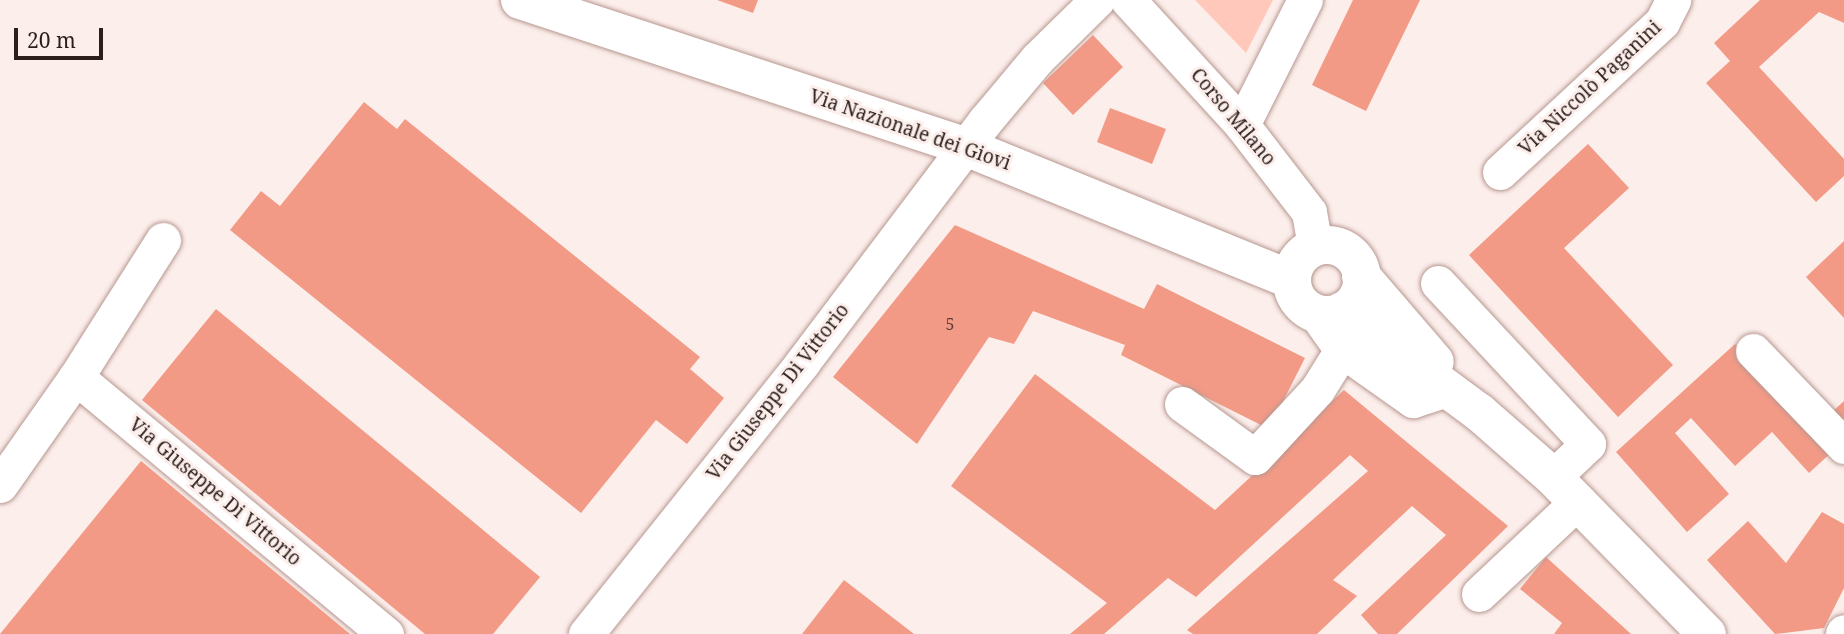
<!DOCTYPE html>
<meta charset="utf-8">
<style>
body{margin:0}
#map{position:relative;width:1844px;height:634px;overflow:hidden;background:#fceeeb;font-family:"Noto Serif",serif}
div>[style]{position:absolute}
.green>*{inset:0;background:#ffc8bb}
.building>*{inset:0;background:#f39a86}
.roads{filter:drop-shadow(0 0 2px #b79790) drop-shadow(0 0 2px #b79790)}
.minor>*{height:35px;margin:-17.5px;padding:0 17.5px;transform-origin:17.5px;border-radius:17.5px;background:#fff}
.major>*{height:38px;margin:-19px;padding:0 19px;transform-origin:19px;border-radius:19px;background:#fff}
.major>.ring{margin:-19px;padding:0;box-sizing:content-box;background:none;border:38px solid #fff;border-radius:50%}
span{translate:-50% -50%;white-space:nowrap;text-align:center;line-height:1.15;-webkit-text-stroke:6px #fceeeb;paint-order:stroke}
.number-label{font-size:16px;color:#5d3e36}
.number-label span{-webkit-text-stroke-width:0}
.street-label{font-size:19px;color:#2b1f1c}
.scale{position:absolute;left:14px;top:28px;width:89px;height:32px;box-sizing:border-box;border:4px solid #2b1f1c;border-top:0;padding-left:9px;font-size:21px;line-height:24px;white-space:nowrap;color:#2b1f1c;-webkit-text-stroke:5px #fceeeb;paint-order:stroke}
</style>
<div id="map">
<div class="green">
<div style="clip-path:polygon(1195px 0,1273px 0,1246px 53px)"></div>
</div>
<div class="building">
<div style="clip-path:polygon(717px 0,758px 0,753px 13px)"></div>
<div style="clip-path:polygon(1353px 0,1420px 0,1366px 111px,1312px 85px)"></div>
<div style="clip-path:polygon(1760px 0,1844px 0,1844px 23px,1819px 12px,1759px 67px,1844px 159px,1844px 176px,1816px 202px,1706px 83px,1730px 61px,1714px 43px)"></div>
<div style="clip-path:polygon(1093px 35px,1123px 67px,1073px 115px,1043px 83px)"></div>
<div style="clip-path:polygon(364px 102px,397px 129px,405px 119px,700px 357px,690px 369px,724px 398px,687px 444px,656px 420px,581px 513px,230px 230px,261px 191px,280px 206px)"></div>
<div style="clip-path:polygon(1110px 108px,1166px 129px,1152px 164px,1097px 142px)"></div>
<div style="clip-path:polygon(1588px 144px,1629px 188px,1564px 248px,1673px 365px,1618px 417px,1469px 255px)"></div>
<div style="clip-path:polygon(955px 225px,1144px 309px,1157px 284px,1305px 358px,1269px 429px,1121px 355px,1125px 345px,1033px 311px,1014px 344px,989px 337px,917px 444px,833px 377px)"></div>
<div style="clip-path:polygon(1844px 241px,1844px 318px,1806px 277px)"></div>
<div style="clip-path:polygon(216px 309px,540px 577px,493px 634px,425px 634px,142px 400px)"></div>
<div style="clip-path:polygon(1735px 344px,1833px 451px,1809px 473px,1772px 432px,1735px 466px,1691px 418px,1675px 433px,1729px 494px,1687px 532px,1616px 452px)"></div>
<div style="clip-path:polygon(1035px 374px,1215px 510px,1344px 390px,1508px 526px,1397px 634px,1378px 634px,1361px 615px,1446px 535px,1412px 506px,1333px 580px,1357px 596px,1317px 634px,1193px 634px,1187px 630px,1368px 471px,1350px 455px,1196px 597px,1168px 578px,1104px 634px,1070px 634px,1107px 603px,951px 486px)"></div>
<div style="clip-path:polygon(1844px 401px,1844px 423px,1833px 411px)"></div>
<div style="clip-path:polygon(141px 461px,350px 634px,0 634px)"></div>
<div style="clip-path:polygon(1822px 512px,1844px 524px,1844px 588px,1824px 628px,1775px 634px,1707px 560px,1748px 521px,1786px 563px)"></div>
<div style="clip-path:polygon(1546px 557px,1631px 634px,1554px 634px,1562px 623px,1520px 589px)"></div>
<div style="clip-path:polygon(844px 580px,914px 634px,802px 634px)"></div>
</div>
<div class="roads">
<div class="minor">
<div style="left:1128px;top:0;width:169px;rotate:47.6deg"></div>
<div style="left:1242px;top:125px;width:110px;rotate:52.4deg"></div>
<div style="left:1309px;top:212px;width:36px;rotate:80deg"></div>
<div style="left:1242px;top:125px;width:140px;rotate:-63.3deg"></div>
<div style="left:1500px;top:172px;width:221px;rotate:-42.8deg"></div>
<div style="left:1662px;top:22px;width:25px;rotate:-63deg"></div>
<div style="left:163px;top:240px;width:162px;rotate:122.4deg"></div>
<div style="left:76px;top:377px;width:403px;rotate:39.7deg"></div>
<div style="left:1438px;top:283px;width:220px;rotate:47deg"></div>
<div style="left:1588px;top:444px;width:48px;rotate:136.7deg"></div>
<div style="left:1315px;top:312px;width:47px;rotate:54.6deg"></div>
<div style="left:1342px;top:350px;width:87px;rotate:35.2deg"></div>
<div style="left:1413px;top:400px;width:36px;rotate:-18deg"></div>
<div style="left:1753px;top:351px;width:132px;rotate:46.2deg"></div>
<div style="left:1182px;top:404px;width:90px;rotate:36deg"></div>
<div style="left:1255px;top:457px;width:91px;rotate:-47.2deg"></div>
<div style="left:1317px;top:390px;width:47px;rotate:-58deg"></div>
<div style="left:0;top:485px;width:132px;rotate:-54.9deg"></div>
<div style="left:1479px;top:594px;width:136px;rotate:-43.2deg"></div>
<div style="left:586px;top:634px;width:347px;rotate:-51.4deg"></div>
<div style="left:802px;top:363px;width:303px;rotate:-52.9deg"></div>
<div style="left:985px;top:121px;width:81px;rotate:-50deg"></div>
<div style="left:1037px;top:59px;width:84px;rotate:-44.5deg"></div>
<div style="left:1843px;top:634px;width:2px;rotate:-63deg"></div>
</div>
<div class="major">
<div style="left:520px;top:0;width:470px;rotate:18.2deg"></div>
<div style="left:966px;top:147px;width:352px;rotate:22.2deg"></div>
<div class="ring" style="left:1292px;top:245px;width:32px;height:32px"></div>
<div style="left:1361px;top:276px;width:113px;rotate:49.3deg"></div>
<div style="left:1342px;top:311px;width:172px;rotate:36.5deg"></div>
<div style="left:1480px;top:413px;width:97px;rotate:41.2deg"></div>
<div style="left:1553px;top:477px;width:220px;rotate:45.6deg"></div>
</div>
</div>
<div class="number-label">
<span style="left:950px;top:324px">5</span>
</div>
<div class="street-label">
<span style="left:1590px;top:88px;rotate:-43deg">Via Niccolò Paganini</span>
<span style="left:1233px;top:117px;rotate:50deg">Corso Milano</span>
<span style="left:910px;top:130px;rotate:19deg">Via Nazionale dei Giovi</span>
<span style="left:778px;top:392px;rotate:-52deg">Via Giuseppe Di Vittorio</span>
<span style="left:215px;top:492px;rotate:40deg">Via Giuseppe Di Vittorio</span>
</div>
<div class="scale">20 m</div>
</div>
